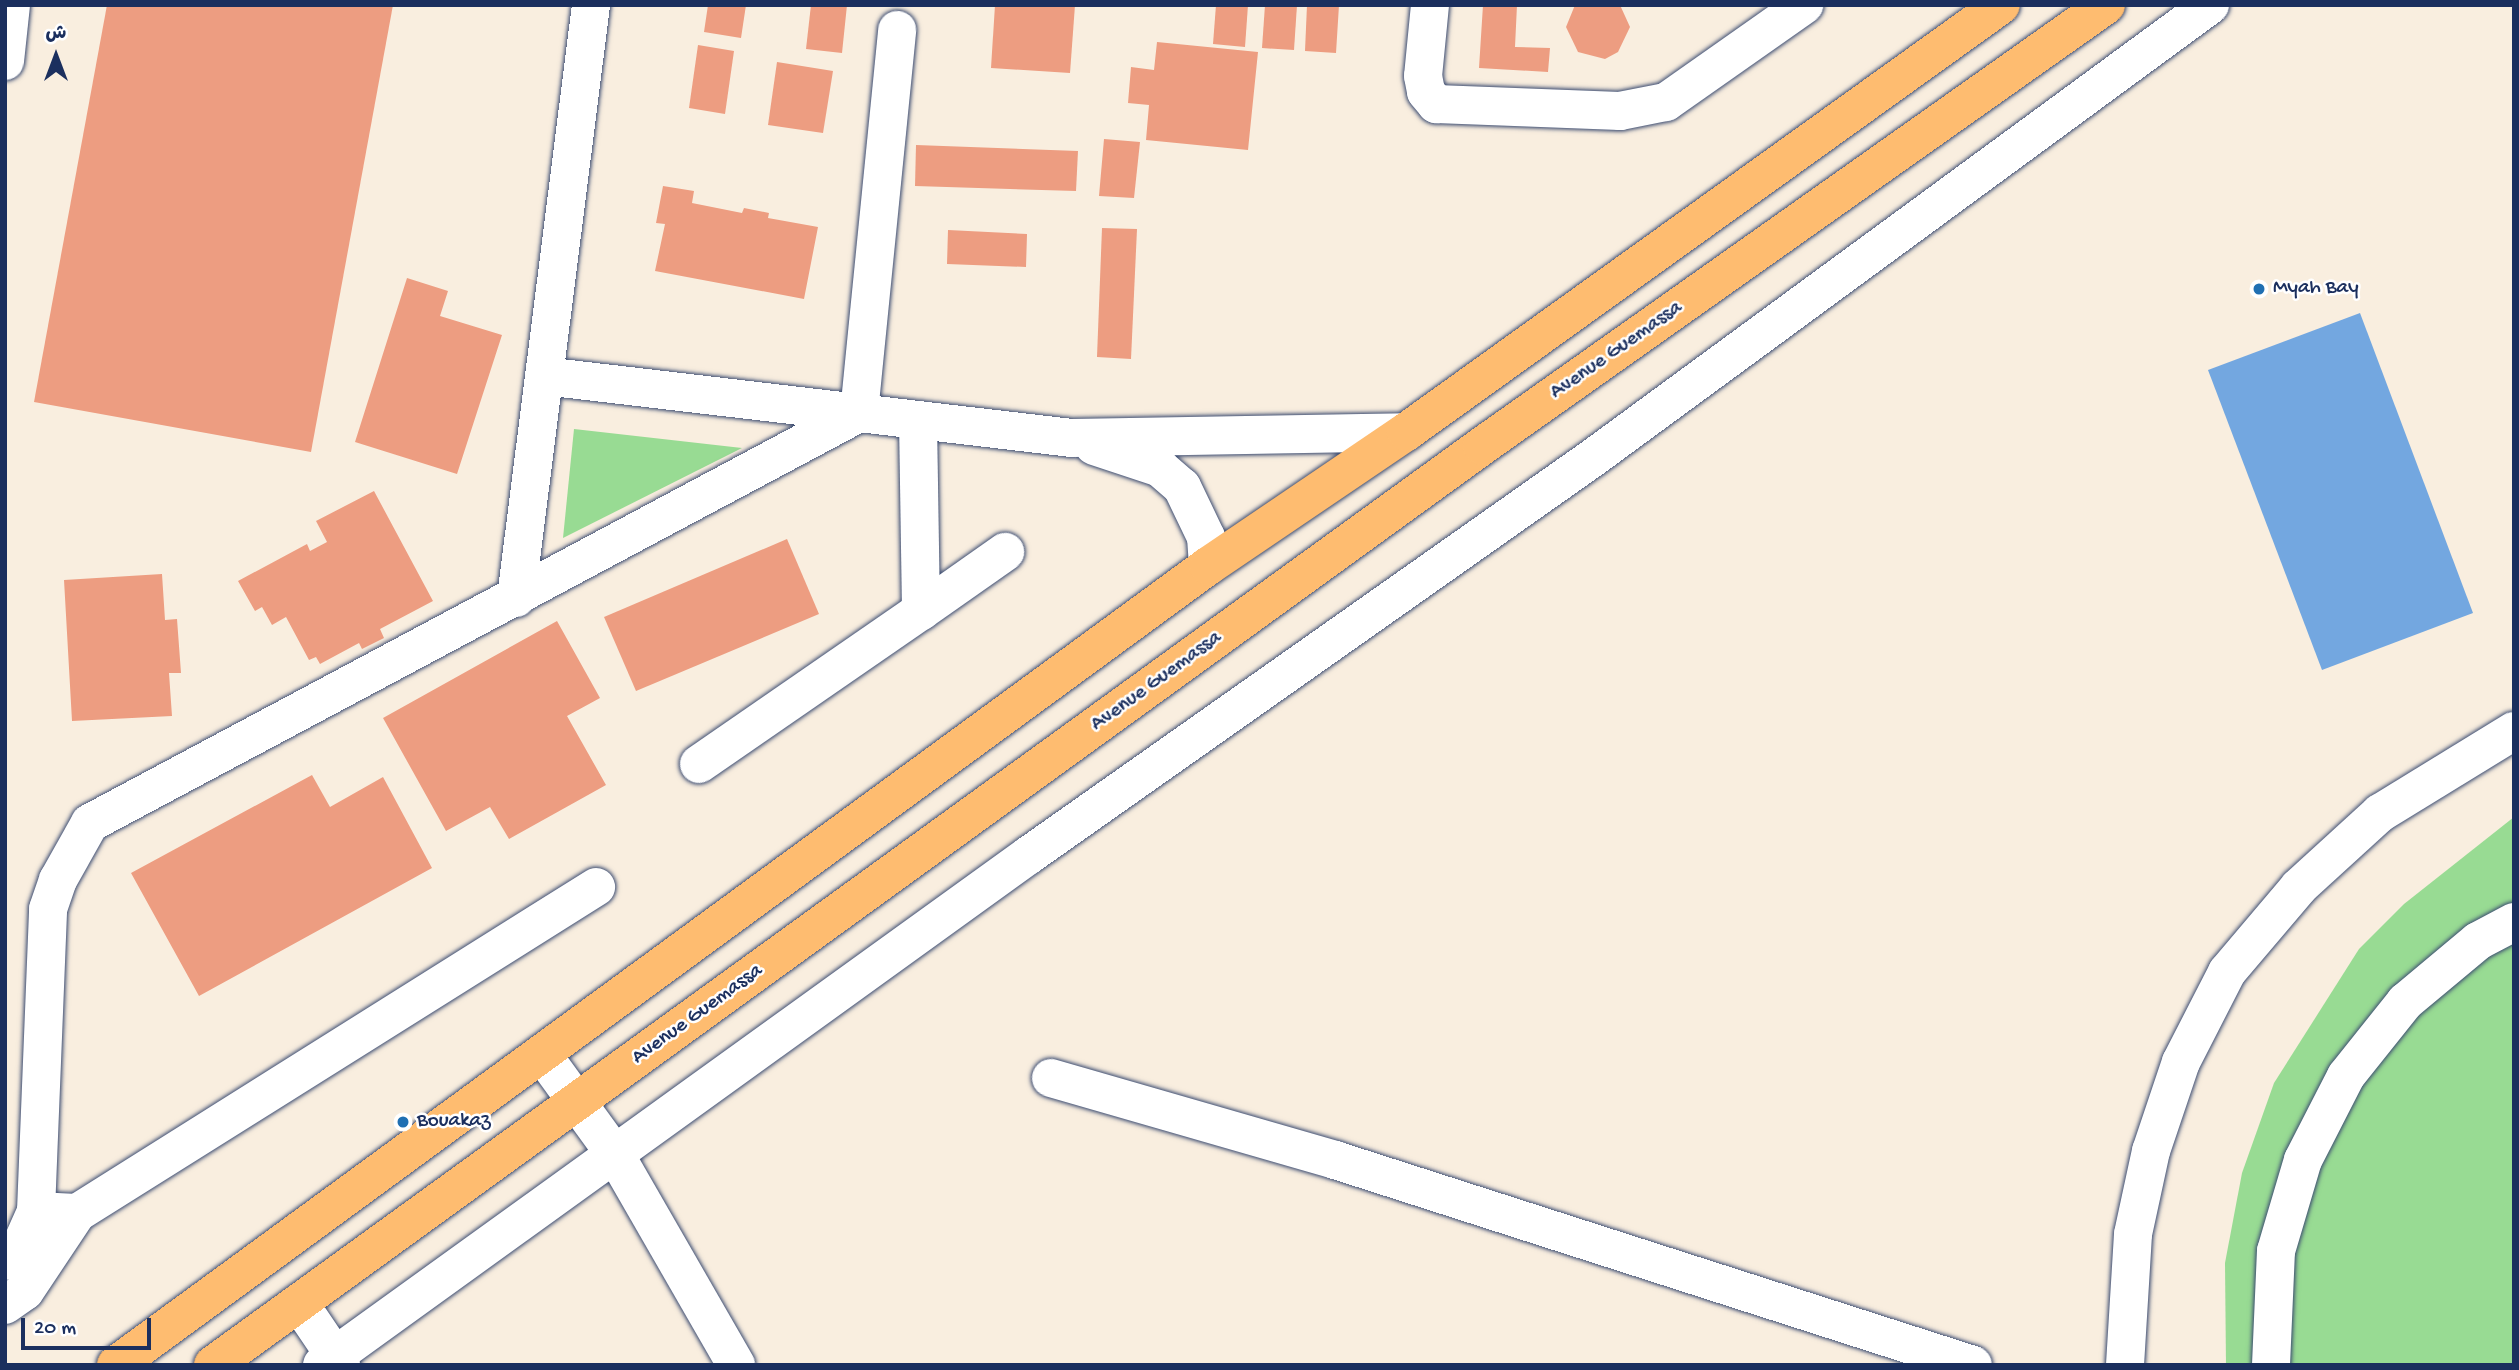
<!DOCTYPE html>
<meta charset="utf-8">
<style>
body{margin:0}
#map{position:relative;width:2519px;height:1370px;overflow:hidden;background:#f9eedf;font-family:"Gochi Hand","Playpen Sans Arabic",sans-serif}
div>[style]{position:absolute}
.green>*{inset:0;background:#98db93}
.water>*{inset:0;background:#73a7e0}
.building>*{inset:0;background:#ed9d81}
.roads{filter:drop-shadow(0 0 2px #3c4c71) drop-shadow(0 0 2px #3c4c71)}
.minor>*{height:38px;margin:-19px;padding:0 19px;transform-origin:19px;border-radius:19px;background:#fff}
.major>*{height:38px;margin:-19px;padding:0 19px;transform-origin:19px;border-radius:19px;background:#febc70}
.dots>*{width:19px;height:19px;translate:-50% -50%;box-sizing:border-box;border:4px solid #fff;border-radius:50%}
span{translate:-50% -50%;white-space:nowrap;text-align:center;line-height:1.15;-webkit-text-stroke:5px #fff;paint-order:stroke}
.poi-label{font-size:21px;color:#1b2f5e}
.left{translate:0 -50%;text-align:left}
.street-label{font-size:21px;color:#1b2f5e}
.frame{position:absolute;inset:0;border:7px solid #1b2f5e;pointer-events:none}
.north{position:absolute;left:21px;top:21px;width:70px;height:70px;-webkit-text-stroke:5px #fff;paint-order:stroke;rotate:0deg;font-size:19px;font-weight:700;line-height:28px;text-align:center;color:#1b2f5e}
.north::after{content:'';display:block;margin:auto;width:24px;height:32px;background:#1b2f5e;clip-path:polygon(50% 0,100% 100%,50% 72%,0 100%)}
.scale{position:absolute;left:21px;top:1318px;width:130px;height:32px;box-sizing:border-box;border:4px solid #1b2f5e;border-top:0;padding-left:9px;font-size:21px;line-height:24px;white-space:nowrap;color:#1b2f5e;-webkit-text-stroke:5px #fff;paint-order:stroke}
</style>
<div id="map">
<div class="green">
<div style="clip-path:polygon(574px 429px,742px 448px,563px 538px)"></div>
<div style="clip-path:polygon(2514px 817px,2514px 1365px,2226px 1365px,2225px 1263px,2242px 1173px,2274px 1083px,2359px 949px,2404px 904px)"></div>
</div>
<div class="water">
<div style="clip-path:polygon(2360px 313px,2473px 613px,2322px 670px,2208px 370px)"></div>
</div>
<div class="building">
<div style="clip-path:polygon(107px 5px,393px 5px,311px 452px,34px 402px)"></div>
<div style="clip-path:polygon(708px 5px,746px 5px,741px 38px,704px 32px)"></div>
<div style="clip-path:polygon(811px 5px,847px 5px,842px 53px,806px 49px)"></div>
<div style="clip-path:polygon(995px 5px,1075px 5px,1070px 73px,991px 68px)"></div>
<div style="clip-path:polygon(1216px 5px,1248px 5px,1245px 47px,1213px 44px)"></div>
<div style="clip-path:polygon(1265px 5px,1297px 5px,1294px 50px,1262px 48px)"></div>
<div style="clip-path:polygon(1307px 5px,1339px 5px,1336px 53px,1305px 51px)"></div>
<div style="clip-path:polygon(1483px 5px,1517px 5px,1515px 47px,1550px 48px,1548px 72px,1479px 68px)"></div>
<div style="clip-path:polygon(1575px 5px,1620px 5px,1630px 27px,1618px 52px,1605px 59px,1578px 52px,1566px 27px)"></div>
<div style="clip-path:polygon(1157px 42px,1258px 52px,1248px 150px,1146px 140px,1149px 105px,1128px 103px,1131px 67px,1154px 70px)"></div>
<div style="clip-path:polygon(698px 45px,734px 51px,725px 114px,689px 108px)"></div>
<div style="clip-path:polygon(777px 62px,833px 71px,823px 133px,768px 125px)"></div>
<div style="clip-path:polygon(1104px 139px,1140px 142px,1134px 198px,1099px 196px)"></div>
<div style="clip-path:polygon(916px 145px,1078px 151px,1076px 191px,915px 186px)"></div>
<div style="clip-path:polygon(663px 186px,694px 191px,692px 203px,742px 213px,744px 208px,769px 213px,768px 218px,818px 227px,804px 299px,655px 271px,665px 224px,656px 223px)"></div>
<div style="clip-path:polygon(1102px 228px,1137px 229px,1131px 359px,1097px 357px)"></div>
<div style="clip-path:polygon(948px 230px,1027px 234px,1026px 267px,947px 264px)"></div>
<div style="clip-path:polygon(407px 278px,448px 291px,440px 316px,502px 335px,457px 474px,355px 442px)"></div>
<div style="clip-path:polygon(374px 491px,433px 601px,380px 629px,384px 638px,362px 649px,359px 643px,320px 664px,316px 657px,309px 660px,286px 617px,272px 625px,262px 607px,255px 611px,238px 581px,307px 544px,310px 551px,327px 542px,316px 521px)"></div>
<div style="clip-path:polygon(787px 539px,819px 614px,636px 691px,604px 617px)"></div>
<div style="clip-path:polygon(162px 574px,165px 620px,177px 619px,181px 673px,169px 673px,172px 716px,72px 721px,64px 580px)"></div>
<div style="clip-path:polygon(557px 621px,600px 698px,567px 716px,606px 785px,509px 839px,490px 807px,446px 831px,383px 718px)"></div>
<div style="clip-path:polygon(312px 775px,330px 807px,383px 777px,432px 868px,199px 996px,131px 873px)"></div>
</div>
<div class="roads">
<div class="minor">
<div style="left:1430px;top:5px;width:71px;rotate:95.6deg"></div>
<div style="left:1423px;top:76px;width:16px;rotate:79deg"></div>
<div style="left:1426px;top:92px;width:16px;rotate:50deg"></div>
<div style="left:1436px;top:104px;width:184px;rotate:2.2deg"></div>
<div style="left:1620px;top:111px;width:47px;rotate:-11.1deg"></div>
<div style="left:1666px;top:102px;width:169px;rotate:-35.1deg"></div>
<div style="left:5px;top:61px;width:56px;rotate:-83.9deg"></div>
<div style="left:544px;top:376px;width:532px;rotate:6.7deg"></div>
<div style="left:1072px;top:438px;width:334px;rotate:-1deg"></div>
<div style="left:1094px;top:446px;width:70px;rotate:18.4deg"></div>
<div style="left:1160px;top:468px;width:29px;rotate:41deg"></div>
<div style="left:1182px;top:487px;width:55px;rotate:64.4deg"></div>
<div style="left:1206px;top:537px;width:29px;rotate:86deg"></div>
<div style="left:516px;top:598px;width:598px;rotate:-82.79deg"></div>
<div style="left:921px;top:611px;width:103px;rotate:-35.1deg"></div>
<div style="left:699px;top:764px;width:270px;rotate:-34.6deg"></div>
<div style="left:921px;top:611px;width:191px;rotate:-90.9deg"></div>
<div style="left:542px;top:1054px;width:126px;rotate:54deg"></div>
<div style="left:616px;top:1156px;width:241px;rotate:60.1deg"></div>
<div style="left:1051px;top:1078px;width:296px;rotate:16.1deg"></div>
<div style="left:1335px;top:1160px;width:670px;rotate:17.81deg"></div>
<div style="left:36px;top:1211px;width:41px;rotate:2.8deg"></div>
<div style="left:77px;top:1213px;width:613px;rotate:-32.13deg"></div>
<div style="left:5px;top:1261px;width:25px;rotate:-47deg"></div>
<div style="left:22px;top:1243px;width:35px;rotate:-66deg"></div>
<div style="left:36px;top:1211px;width:302px;rotate:-87.7deg"></div>
<div style="left:48px;top:909px;width:31px;rotate:-71deg"></div>
<div style="left:58px;top:880px;width:65px;rotate:-60.7deg"></div>
<div style="left:90px;top:823px;width:871px;rotate:-28.06deg"></div>
<div style="left:859px;top:413px;width:385px;rotate:-84.3deg"></div>
<div style="left:299px;top:1303px;width:75px;rotate:55.9deg"></div>
<div style="left:5px;top:1305px;width:24px;rotate:-35deg"></div>
<div style="left:25px;top:1291px;width:94px;rotate:-56.3deg"></div>
<div style="left:322px;top:1365px;width:872px;rotate:-35.81deg"></div>
<div style="left:1029px;top:855px;width:691px;rotate:-35.16deg"></div>
<div style="left:1594px;top:457px;width:764px;rotate:-36.27deg"></div>
<div style="left:2125px;top:1365px;width:131px;rotate:-86.5deg"></div>
<div style="left:2133px;top:1234px;width:85px;rotate:-77.8deg"></div>
<div style="left:2151px;top:1151px;width:94px;rotate:-71.4deg"></div>
<div style="left:2181px;top:1062px;width:101px;rotate:-62.9deg"></div>
<div style="left:2227px;top:972px;width:111px;rotate:-49.7deg"></div>
<div style="left:2299px;top:887px;width:110px;rotate:-42.4deg"></div>
<div style="left:2380px;top:813px;width:157px;rotate:-31.5deg"></div>
<div style="left:2271px;top:1365px;width:114px;rotate:-87.5deg"></div>
<div style="left:2276px;top:1251px;width:95px;rotate:-73.5deg"></div>
<div style="left:2303px;top:1160px;width:94px;rotate:-62.9deg"></div>
<div style="left:2346px;top:1076px;width:95px;rotate:-51.4deg"></div>
<div style="left:2405px;top:1002px;width:95px;rotate:-39.9deg"></div>
<div style="left:2478px;top:941px;width:41px;rotate:-27.8deg"></div>
</div>
<div class="major">
<div style="left:116px;top:1365px;width:1353px;rotate:-36.19deg"></div>
<div style="left:1208px;top:566px;width:239px;rotate:-34.1deg"></div>
<div style="left:1406px;top:432px;width:732px;rotate:-35.67deg"></div>
<div style="left:213px;top:1365px;width:1567px;rotate:-35.91deg"></div>
<div style="left:1482px;top:446px;width:764px;rotate:-35.25deg"></div>
</div>
</div>
<div class="dots">
<div style="left:2259px;top:289px;background:#1f6fb2"></div>
<div style="left:403px;top:1122px;background:#1f6fb2"></div>
</div>
<div class="poi-label">
<span class="left" style="left:2273px;top:289px">Myah Bay</span>
<span class="left" style="left:417px;top:1122px">Bouakaz</span>
</div>
<div class="street-label">
<span style="left:1617px;top:351px;rotate:-35deg">Avenue Guemassa</span>
<span style="left:1157px;top:682px;rotate:-36deg">Avenue Guemassa</span>
<span style="left:698px;top:1015px;rotate:-36deg">Avenue Guemassa</span>
</div>
<div class="frame"></div>
<div class="north">ش</div>
<div class="scale">20 m</div>
</div>
